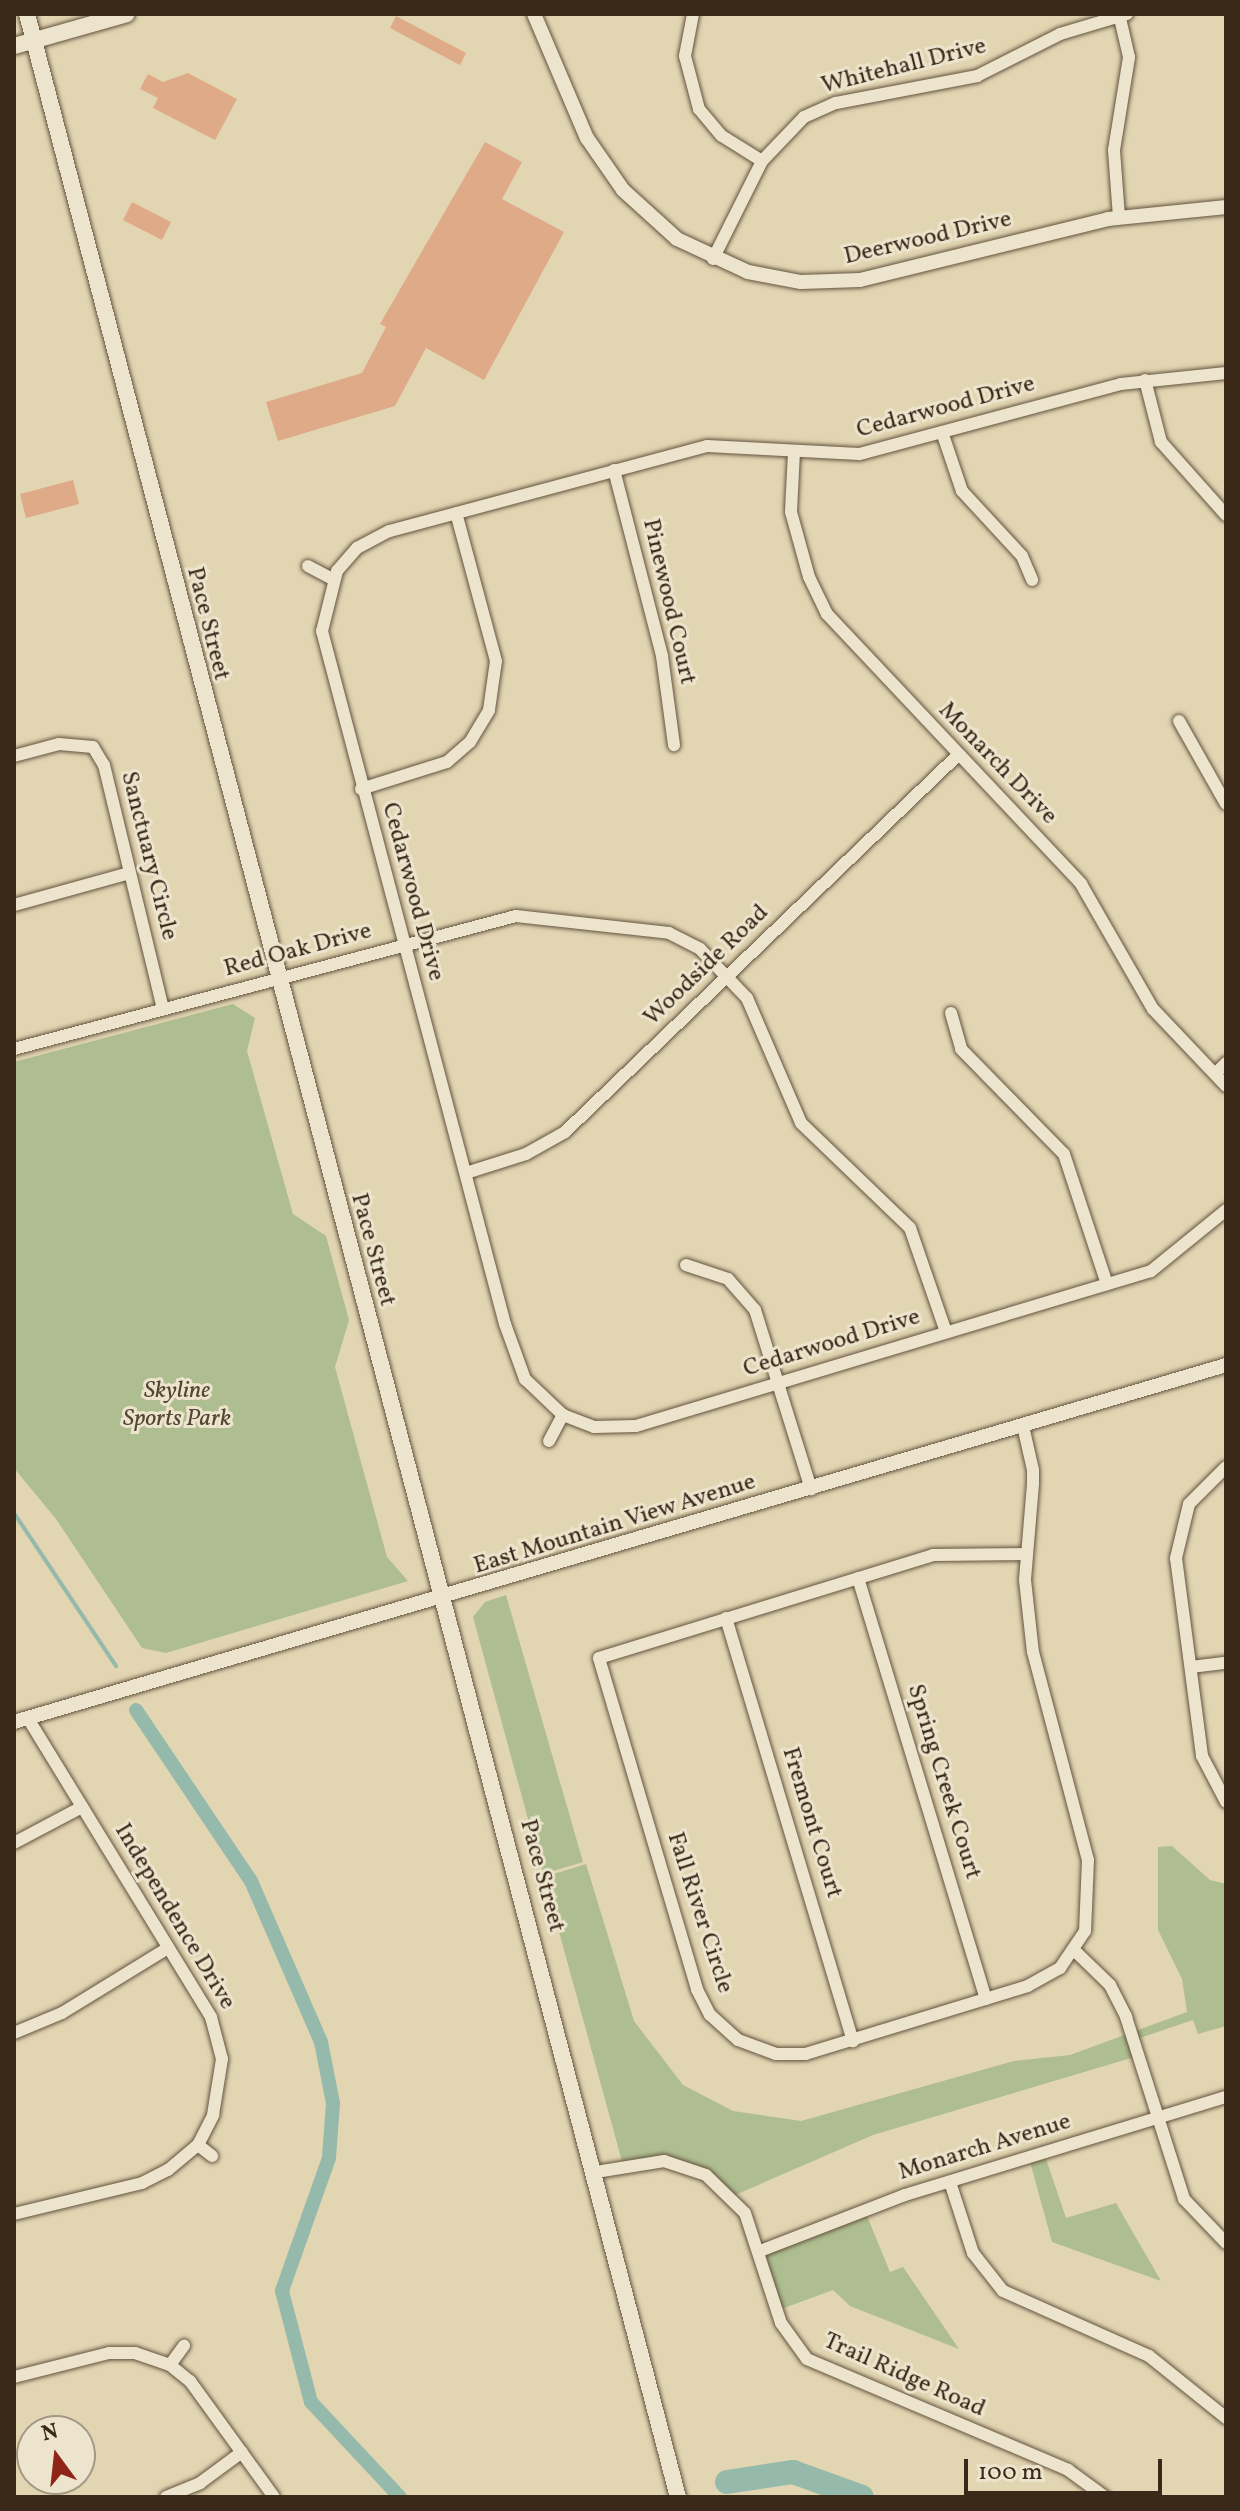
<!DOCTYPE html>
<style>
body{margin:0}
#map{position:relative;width:1240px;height:2511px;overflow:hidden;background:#e2d5b2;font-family:Vollkorn,serif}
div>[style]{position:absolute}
.green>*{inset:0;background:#aebe90}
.stream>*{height:4px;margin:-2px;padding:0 2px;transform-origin:2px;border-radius:2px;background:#95b9ab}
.canal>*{height:14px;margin:-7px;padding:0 7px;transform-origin:7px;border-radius:7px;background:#95b9ab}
.river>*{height:24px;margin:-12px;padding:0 12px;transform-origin:12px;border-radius:12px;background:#95b9ab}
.building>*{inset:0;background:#dfaa88}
.roads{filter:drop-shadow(0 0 2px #64533f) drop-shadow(0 0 2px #64533f)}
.minor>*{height:12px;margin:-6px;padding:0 6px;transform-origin:6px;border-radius:6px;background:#ece4cd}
.tertiary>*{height:14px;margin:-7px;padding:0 7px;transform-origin:7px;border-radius:7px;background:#ece4cd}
.secondary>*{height:16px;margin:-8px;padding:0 8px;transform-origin:8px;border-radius:8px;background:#ece4cd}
span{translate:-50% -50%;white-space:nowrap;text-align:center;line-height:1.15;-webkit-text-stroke:6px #ece4cd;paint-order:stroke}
.street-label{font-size:24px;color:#3a2819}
.park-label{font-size:24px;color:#514631;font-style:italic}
.frame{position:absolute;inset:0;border:16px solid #3a2819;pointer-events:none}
.north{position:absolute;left:16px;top:2415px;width:80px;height:80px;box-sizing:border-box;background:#ece4cd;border:2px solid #a59985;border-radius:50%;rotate:345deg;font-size:22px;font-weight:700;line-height:32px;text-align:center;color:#3a2819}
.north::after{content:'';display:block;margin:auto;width:28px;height:36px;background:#8f2418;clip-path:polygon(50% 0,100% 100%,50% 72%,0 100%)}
.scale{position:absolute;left:964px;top:2459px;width:198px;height:36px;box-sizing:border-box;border:4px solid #3a2819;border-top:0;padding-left:10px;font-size:24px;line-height:28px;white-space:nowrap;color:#3a2819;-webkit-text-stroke:6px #ece4cd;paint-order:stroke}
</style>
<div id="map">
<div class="green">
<div style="clip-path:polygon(233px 1004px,255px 1018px,247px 1051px,293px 1214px,326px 1236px,349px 1320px,335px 1367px,387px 1557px,408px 1581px,166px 1653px,142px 1648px,56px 1519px,14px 1468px,14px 1062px)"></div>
<div style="clip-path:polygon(506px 1595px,583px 1862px,543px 1874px,473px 1617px,485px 1602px)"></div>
<div style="clip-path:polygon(1172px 1846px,1210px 1880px,1226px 1884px,1226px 2026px,1198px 2034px,1193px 2020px,1134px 2040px,1138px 2056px,873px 2135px,733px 2196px,693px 2168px,623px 2165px,544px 1877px,586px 1864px,634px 2021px,683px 2085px,733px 2111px,801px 2121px,1014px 2061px,1070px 2055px,1187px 2012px,1182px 1979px,1158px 1930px,1158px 1847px)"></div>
<div style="clip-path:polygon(1044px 2153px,1066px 2218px,1116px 2203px,1161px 2281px,1052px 2242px,1029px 2158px)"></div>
<div style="clip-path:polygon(865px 2211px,890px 2272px,903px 2267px,959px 2349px,850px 2306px,833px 2290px,776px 2311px,760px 2251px)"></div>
</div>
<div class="stream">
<div style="left:14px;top:1513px;width:184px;rotate:56.3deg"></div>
</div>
<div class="canal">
<div style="left:136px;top:1710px;width:206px;rotate:56.1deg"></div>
<div style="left:251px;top:1881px;width:176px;rotate:66.5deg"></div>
<div style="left:321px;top:2042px;width:62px;rotate:78.9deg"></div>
<div style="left:333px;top:2103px;width:55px;rotate:94.2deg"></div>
<div style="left:329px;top:2158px;width:141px;rotate:109.5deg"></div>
<div style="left:282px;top:2291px;width:115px;rotate:75.4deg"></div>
<div style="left:311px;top:2402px;width:130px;rotate:46.9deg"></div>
</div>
<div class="river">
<div style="left:727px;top:2482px;width:67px;rotate:-8.6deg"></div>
<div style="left:793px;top:2472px;width:73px;rotate:19.9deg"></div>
</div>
<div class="building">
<div style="clip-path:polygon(396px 16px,466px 53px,460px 65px,390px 28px)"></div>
<div style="clip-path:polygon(188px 73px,237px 99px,215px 140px,153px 108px,158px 98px,140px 89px,148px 74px,163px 82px)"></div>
<div style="clip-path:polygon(485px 142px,522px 162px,502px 199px,564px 232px,484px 380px,426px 348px,395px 406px,278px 441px,266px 402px,362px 373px,386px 327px,380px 324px)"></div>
<div style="clip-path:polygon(132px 202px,171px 222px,162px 240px,123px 220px)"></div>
<div style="clip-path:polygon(73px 480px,79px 504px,26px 518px,20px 494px)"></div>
</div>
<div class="roads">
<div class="minor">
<div style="left:693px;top:14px;width:43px;rotate:100.8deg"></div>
<div style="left:685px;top:56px;width:55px;rotate:75.2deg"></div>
<div style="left:699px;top:109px;width:35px;rotate:50deg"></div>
<div style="left:722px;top:136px;width:47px;rotate:32deg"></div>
<div style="left:1119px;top:217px;width:67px;rotate:-94.3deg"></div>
<div style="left:1114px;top:150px;width:94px;rotate:-80.8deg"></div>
<div style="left:1129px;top:57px;width:44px;rotate:-103.1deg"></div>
<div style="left:713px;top:259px;width:110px;rotate:-63.4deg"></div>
<div style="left:762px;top:161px;width:61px;rotate:-46.3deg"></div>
<div style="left:804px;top:117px;width:35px;rotate:-24deg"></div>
<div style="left:836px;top:103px;width:144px;rotate:-10.8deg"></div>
<div style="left:977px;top:76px;width:93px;rotate:-26.8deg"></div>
<div style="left:1060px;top:34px;width:70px;rotate:-16.6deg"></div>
<div style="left:1226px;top:373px;width:106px;rotate:174deg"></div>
<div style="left:1121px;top:384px;width:271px;rotate:165deg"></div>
<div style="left:859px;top:454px;width:152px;rotate:-177deg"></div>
<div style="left:707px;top:446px;width:329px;rotate:165deg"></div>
<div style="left:389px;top:531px;width:36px;rotate:152deg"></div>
<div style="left:357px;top:548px;width:30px;rotate:131deg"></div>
<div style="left:337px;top:571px;width:62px;rotate:104deg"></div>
<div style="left:322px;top:631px;width:717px;rotate:75.21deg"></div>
<div style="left:505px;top:1324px;width:59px;rotate:70deg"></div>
<div style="left:525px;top:1379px;width:52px;rotate:43.5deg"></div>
<div style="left:563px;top:1415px;width:33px;rotate:21deg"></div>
<div style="left:594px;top:1427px;width:42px;rotate:-1.4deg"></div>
<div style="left:636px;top:1426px;width:538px;rotate:-16.75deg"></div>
<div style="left:1151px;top:1271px;width:97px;rotate:-39.1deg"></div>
<div style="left:1145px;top:380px;width:64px;rotate:75.5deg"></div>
<div style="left:1161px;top:442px;width:98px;rotate:48.3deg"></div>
<div style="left:942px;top:432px;width:62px;rotate:71.3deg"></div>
<div style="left:962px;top:491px;width:88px;rotate:47.3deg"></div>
<div style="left:1022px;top:556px;width:26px;rotate:67deg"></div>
<div style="left:794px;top:452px;width:60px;rotate:92.9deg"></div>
<div style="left:791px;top:512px;width:67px;rotate:74.5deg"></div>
<div style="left:809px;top:577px;width:41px;rotate:64.1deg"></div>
<div style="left:827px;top:614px;width:371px;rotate:46.7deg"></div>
<div style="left:1081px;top:884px;width:144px;rotate:60.1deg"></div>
<div style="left:1153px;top:1009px;width:106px;rotate:46.5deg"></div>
<div style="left:614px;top:470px;width:192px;rotate:75.5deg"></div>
<div style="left:662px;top:656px;width:90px;rotate:82.3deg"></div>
<div style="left:308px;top:566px;width:27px;rotate:28deg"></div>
<div style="left:1179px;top:721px;width:95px;rotate:60.5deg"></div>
<div style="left:14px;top:756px;width:47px;rotate:-14.9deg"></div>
<div style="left:59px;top:744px;width:34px;rotate:5deg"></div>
<div style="left:93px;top:747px;width:21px;rotate:59deg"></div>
<div style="left:104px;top:765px;width:251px;rotate:76.4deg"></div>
<div style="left:361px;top:789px;width:90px;rotate:-17.4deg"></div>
<div style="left:447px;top:762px;width:30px;rotate:-41deg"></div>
<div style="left:470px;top:742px;width:37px;rotate:-59deg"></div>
<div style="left:489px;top:710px;width:49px;rotate:-81.9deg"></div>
<div style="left:496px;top:661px;width:153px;rotate:-105.1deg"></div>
<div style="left:14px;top:905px;width:119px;rotate:-15.5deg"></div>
<div style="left:951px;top:1013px;width:37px;rotate:74deg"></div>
<div style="left:961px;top:1049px;width:147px;rotate:45.6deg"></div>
<div style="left:1064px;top:1154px;width:137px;rotate:71.7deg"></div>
<div style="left:14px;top:1049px;width:519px;rotate:-14.84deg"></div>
<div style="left:516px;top:916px;width:154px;rotate:6.3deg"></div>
<div style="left:669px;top:933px;width:35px;rotate:27deg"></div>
<div style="left:700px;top:949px;width:68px;rotate:46.2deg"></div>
<div style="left:747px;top:998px;width:136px;rotate:66.6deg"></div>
<div style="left:801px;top:1123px;width:151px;rotate:43.9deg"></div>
<div style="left:910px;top:1228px;width:110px;rotate:70.9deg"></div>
<div style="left:1215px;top:1074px;width:16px;rotate:-45deg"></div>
<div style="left:466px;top:1173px;width:63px;rotate:-17.6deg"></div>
<div style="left:526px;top:1154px;width:45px;rotate:-29.4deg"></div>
<div style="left:565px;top:1132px;width:543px;rotate:-43.81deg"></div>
<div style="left:686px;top:1265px;width:44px;rotate:18.4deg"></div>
<div style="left:728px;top:1279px;width:41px;rotate:48.9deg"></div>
<div style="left:755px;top:1310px;width:188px;rotate:72.6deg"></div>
<div style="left:1023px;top:1426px;width:45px;rotate:77.2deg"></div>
<div style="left:1033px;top:1470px;width:14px;rotate:90deg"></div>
<div style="left:1033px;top:1484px;width:96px;rotate:94.8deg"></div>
<div style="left:1025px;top:1580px;width:72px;rotate:83.7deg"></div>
<div style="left:1033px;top:1652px;width:215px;rotate:75.2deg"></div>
<div style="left:1088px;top:1860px;width:71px;rotate:92.4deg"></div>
<div style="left:1085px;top:1931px;width:45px;rotate:124deg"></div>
<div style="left:1060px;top:1968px;width:37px;rotate:151deg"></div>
<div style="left:1028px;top:1986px;width:232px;rotate:163deg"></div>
<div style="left:806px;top:2054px;width:30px;rotate:180deg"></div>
<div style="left:776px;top:2054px;width:40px;rotate:-159.8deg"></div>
<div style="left:738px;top:2040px;width:38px;rotate:-138deg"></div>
<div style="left:710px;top:2015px;width:29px;rotate:-117deg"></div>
<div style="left:697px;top:1989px;width:345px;rotate:-106.5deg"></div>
<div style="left:599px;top:1658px;width:350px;rotate:-17.1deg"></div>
<div style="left:933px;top:1555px;width:94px;rotate:-0.6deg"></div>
<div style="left:549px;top:1441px;width:30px;rotate:-62deg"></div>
<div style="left:1226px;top:1467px;width:52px;rotate:135deg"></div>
<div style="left:1189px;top:1504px;width:56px;rotate:103.5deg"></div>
<div style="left:1176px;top:1558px;width:200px;rotate:82.5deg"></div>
<div style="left:1202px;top:1756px;width:52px;rotate:62.4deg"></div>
<div style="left:858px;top:1578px;width:440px;rotate:73.1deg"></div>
<div style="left:726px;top:1618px;width:442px;rotate:73.3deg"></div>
<div style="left:1191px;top:1667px;width:35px;rotate:-7deg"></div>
<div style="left:14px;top:1843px;width:77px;rotate:-27.9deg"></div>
<div style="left:1075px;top:1951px;width:49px;rotate:44.2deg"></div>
<div style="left:1110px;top:1985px;width:36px;rotate:63deg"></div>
<div style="left:1126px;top:2017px;width:191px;rotate:72.3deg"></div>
<div style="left:1184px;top:2199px;width:61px;rotate:46.3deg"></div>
<div style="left:14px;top:2033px;width:52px;rotate:-22.6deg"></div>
<div style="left:62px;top:2013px;width:124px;rotate:-31.5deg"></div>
<div style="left:198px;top:2145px;width:18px;rotate:38deg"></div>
<div style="left:596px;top:2172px;width:69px;rotate:-9.2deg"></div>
<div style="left:664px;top:2161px;width:44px;rotate:18.4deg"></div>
<div style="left:706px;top:2175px;width:54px;rotate:44.3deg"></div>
<div style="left:745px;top:2213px;width:116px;rotate:71.9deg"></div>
<div style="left:781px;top:2323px;width:44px;rotate:54.2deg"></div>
<div style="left:807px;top:2359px;width:284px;rotate:23deg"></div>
<div style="left:1068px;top:2470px;width:46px;rotate:36.1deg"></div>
<div style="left:950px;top:2182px;width:75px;rotate:72.1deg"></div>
<div style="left:973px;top:2253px;width:48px;rotate:51.7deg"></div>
<div style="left:1003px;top:2291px;width:160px;rotate:24deg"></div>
<div style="left:1149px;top:2356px;width:99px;rotate:38.8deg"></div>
<div style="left:14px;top:2214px;width:132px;rotate:-13.6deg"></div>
<div style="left:142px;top:2183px;width:29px;rotate:-27deg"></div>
<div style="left:168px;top:2170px;width:39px;rotate:-40deg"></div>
<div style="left:198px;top:2145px;width:34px;rotate:-63deg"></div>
<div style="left:213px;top:2115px;width:57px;rotate:-80.9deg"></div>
<div style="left:222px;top:2059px;width:43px;rotate:-104.7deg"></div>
<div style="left:211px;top:2017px;width:351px;rotate:-121.5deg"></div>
<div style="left:760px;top:2251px;width:155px;rotate:-21.1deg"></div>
<div style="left:905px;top:2195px;width:336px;rotate:-17deg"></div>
<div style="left:170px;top:2365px;width:24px;rotate:-54deg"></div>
<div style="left:14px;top:2377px;width:98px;rotate:-14.2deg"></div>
<div style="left:109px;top:2353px;width:26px"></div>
<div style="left:135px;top:2353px;width:37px;rotate:19deg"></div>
<div style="left:170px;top:2365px;width:26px;rotate:39deg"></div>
<div style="left:190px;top:2381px;width:143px;rotate:54.1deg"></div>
<div style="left:166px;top:2497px;width:37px;rotate:-22deg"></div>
<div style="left:200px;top:2483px;width:52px;rotate:-36.4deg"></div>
</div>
<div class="tertiary">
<div style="left:534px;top:14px;width:135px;rotate:66.9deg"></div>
<div style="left:587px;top:138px;width:63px;rotate:55.3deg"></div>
<div style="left:623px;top:190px;width:73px;rotate:42.2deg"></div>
<div style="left:677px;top:239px;width:78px;rotate:24.9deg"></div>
<div style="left:748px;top:272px;width:54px;rotate:10.7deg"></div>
<div style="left:801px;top:282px;width:59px;rotate:-1.9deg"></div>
<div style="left:860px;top:280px;width:255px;rotate:-13.8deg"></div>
<div style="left:1108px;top:219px;width:119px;rotate:-5.8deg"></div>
<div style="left:14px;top:1722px;width:1263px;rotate:-16.41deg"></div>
</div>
<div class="secondary">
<div style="left:27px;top:14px;width:2567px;rotate:75.31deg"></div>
<div style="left:14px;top:46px;width:117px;rotate:-15.8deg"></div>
</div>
</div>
<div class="street-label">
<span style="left:904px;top:67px;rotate:-14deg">Whitehall Drive</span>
<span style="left:928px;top:239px;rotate:-13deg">Deerwood Drive</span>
<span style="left:946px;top:408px;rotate:-15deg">Cedarwood Drive</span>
<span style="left:668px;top:602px;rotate:77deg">Pinewood Court</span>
<span style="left:207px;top:624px;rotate:76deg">Pace Street</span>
<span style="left:997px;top:764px;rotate:46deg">Monarch Drive</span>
<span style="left:148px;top:856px;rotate:76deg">Sanctuary Circle</span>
<span style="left:412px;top:892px;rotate:75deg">Cedarwood Drive</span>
<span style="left:298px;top:951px;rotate:-15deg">Red Oak Drive</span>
<span style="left:707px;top:966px;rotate:-44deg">Woodside Road</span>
<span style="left:372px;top:1250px;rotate:75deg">Pace Street</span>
<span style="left:832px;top:1344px;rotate:-17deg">Cedarwood Drive</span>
<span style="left:615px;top:1525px;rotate:-17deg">East Mountain View Avenue</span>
<span style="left:943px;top:1782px;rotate:73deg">Spring Creek Court</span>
<span style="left:811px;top:1823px;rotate:73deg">Fremont Court</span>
<span style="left:541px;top:1876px;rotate:75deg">Pace Street</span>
<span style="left:699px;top:1913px;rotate:72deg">Fall River Circle</span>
<span style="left:174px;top:1917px;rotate:59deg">Independence Drive</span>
<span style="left:985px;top:2148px;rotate:-17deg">Monarch Avenue</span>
<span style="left:904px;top:2376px;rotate:24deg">Trail Ridge Road</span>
</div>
<div class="park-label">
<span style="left:177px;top:1406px">Skyline<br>Sports Park</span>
</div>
<div class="frame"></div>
<div class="north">N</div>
<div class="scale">100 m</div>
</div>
